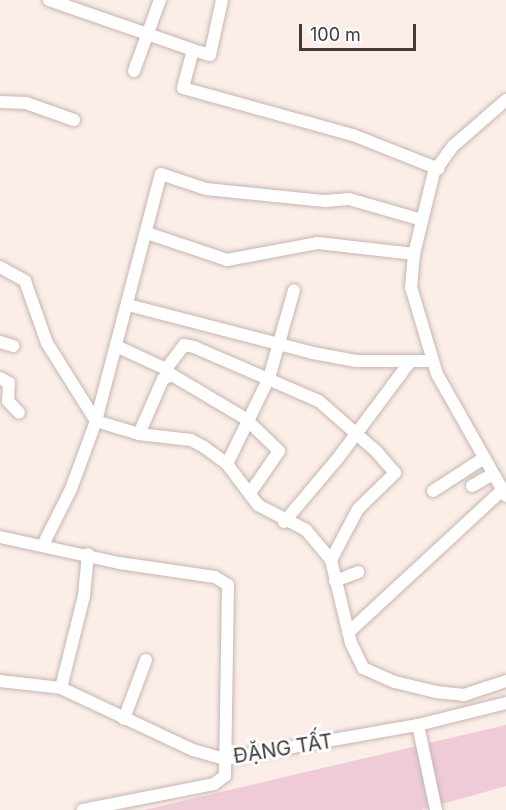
<!DOCTYPE html>
<meta charset="utf-8">
<style>
body{margin:0}
#map{position:relative;width:506px;height:810px;overflow:hidden;background:#fbede7;font-family:Inter,sans-serif}
div>[style]{position:absolute}
.water>*{inset:0;background:#eecbd6}
.roads{filter:drop-shadow(0 0 2px #c4b6b1) drop-shadow(0 0 2px #c4b6b1)}
.minor>*{height:12px;margin:-6px;padding:0 6px;transform-origin:6px;border-radius:6px;background:#fff}
span{translate:-50% -50%;white-space:nowrap;text-align:center;line-height:1.15;-webkit-text-stroke:6px #fdfdfd;paint-order:stroke}
.street-label{font-size:20px;color:#413b39}
.scale{position:absolute;left:299px;top:24px;width:117px;height:27px;box-sizing:border-box;border:3px solid #413b39;border-top:0;padding-left:8px;font-size:18px;line-height:21px;white-space:nowrap;color:#413b39;-webkit-text-stroke:4px #fdfdfd;paint-order:stroke}
</style>
<div id="map">
<div class="water">
<div style="clip-path:polygon(506px 725px,506px 786px,421px 810px,144px 810px)"></div>
</div>
<div class="roads">
<div class="minor">
<div style="left:49px;top:0;width:152px;rotate:19.1deg"></div>
<div style="left:222px;top:0;width:56px;rotate:102.3deg"></div>
<div style="left:210px;top:55px;width:18px;rotate:-164deg"></div>
<div style="left:193px;top:50px;width:39px;rotate:105deg"></div>
<div style="left:183px;top:88px;width:176px;rotate:15.5deg"></div>
<div style="left:353px;top:135px;width:92px;rotate:21.6deg"></div>
<div style="left:134px;top:71px;width:76px;rotate:-69.9deg"></div>
<div style="left:506px;top:100px;width:70px;rotate:139deg"></div>
<div style="left:453px;top:146px;width:32px;rotate:126deg"></div>
<div style="left:434px;top:172px;width:84px;rotate:103.7deg"></div>
<div style="left:414px;top:254px;width:33px;rotate:95deg"></div>
<div style="left:411px;top:287px;width:91px;rotate:73.4deg"></div>
<div style="left:437px;top:374px;width:140px;rotate:60.5deg"></div>
<div style="left:0;top:102px;width:26px;rotate:2deg"></div>
<div style="left:26px;top:103px;width:51px;rotate:19.5deg"></div>
<div style="left:147px;top:233px;width:84px;rotate:18.6deg"></div>
<div style="left:227px;top:260px;width:93px;rotate:-10.6deg"></div>
<div style="left:318px;top:243px;width:97px;rotate:6.5deg"></div>
<div style="left:0;top:267px;width:29px;rotate:29deg"></div>
<div style="left:25px;top:281px;width:66px;rotate:70.5deg"></div>
<div style="left:47px;top:343px;width:92px;rotate:57.9deg"></div>
<div style="left:96px;top:421px;width:45px;rotate:16.8deg"></div>
<div style="left:139px;top:434px;width:52px;rotate:6.6deg"></div>
<div style="left:191px;top:440px;width:15px;rotate:28deg"></div>
<div style="left:204px;top:447px;width:29px;rotate:36deg"></div>
<div style="left:227px;top:464px;width:51px;rotate:52.9deg"></div>
<div style="left:258px;top:505px;width:54px;rotate:27.5deg"></div>
<div style="left:306px;top:530px;width:39px;rotate:50deg"></div>
<div style="left:331px;top:560px;width:85px;rotate:76.5deg"></div>
<div style="left:351px;top:643px;width:28px;rotate:64deg"></div>
<div style="left:363px;top:668px;width:35px;rotate:24deg"></div>
<div style="left:395px;top:682px;width:42px;rotate:13.7deg"></div>
<div style="left:436px;top:692px;width:28px;rotate:6deg"></div>
<div style="left:464px;top:695px;width:44px;rotate:-18.4deg"></div>
<div style="left:128px;top:305px;width:191px;rotate:14.5deg"></div>
<div style="left:313px;top:353px;width:44px;rotate:10.5deg"></div>
<div style="left:356px;top:361px;width:77px"></div>
<div style="left:0;top:342px;width:14px;rotate:17deg"></div>
<div style="left:116px;top:346px;width:55px;rotate:24.7deg"></div>
<div style="left:166px;top:369px;width:30px;rotate:-53deg"></div>
<div style="left:184px;top:345px;width:10px;rotate:11deg"></div>
<div style="left:194px;top:347px;width:136px;rotate:23.4deg"></div>
<div style="left:319px;top:401px;width:76px;rotate:41.3deg"></div>
<div style="left:376px;top:451px;width:29px;rotate:49deg"></div>
<div style="left:395px;top:473px;width:52px;rotate:135.8deg"></div>
<div style="left:358px;top:509px;width:58px;rotate:117.9deg"></div>
<div style="left:0;top:378px;width:10px;rotate:29deg"></div>
<div style="left:9px;top:383px;width:18px;rotate:93deg"></div>
<div style="left:8px;top:401px;width:16px;rotate:47deg"></div>
<div style="left:139px;top:434px;width:60px;rotate:-66.4deg"></div>
<div style="left:163px;top:379px;width:10px;rotate:-24deg"></div>
<div style="left:172px;top:375px;width:86px;rotate:30.7deg"></div>
<div style="left:246px;top:419px;width:46px;rotate:44.1deg"></div>
<div style="left:279px;top:451px;width:51px;rotate:124.6deg"></div>
<div style="left:227px;top:464px;width:96px;rotate:-64deg"></div>
<div style="left:269px;top:378px;width:91px;rotate:-74.1deg"></div>
<div style="left:472px;top:486px;width:24px;rotate:-30deg"></div>
<div style="left:433px;top:491px;width:61px;rotate:-32.9deg"></div>
<div style="left:284px;top:522px;width:84px;rotate:-49.8deg"></div>
<div style="left:338px;top:458px;width:119px;rotate:-53.2deg"></div>
<div style="left:0;top:537px;width:122px;rotate:12.3deg"></div>
<div style="left:119px;top:563px;width:97px;rotate:8.3deg"></div>
<div style="left:215px;top:577px;width:15px;rotate:32deg"></div>
<div style="left:228px;top:585px;width:191px;rotate:90.9deg"></div>
<div style="left:225px;top:776px;width:14px;rotate:144deg"></div>
<div style="left:214px;top:784px;width:134px;rotate:168.8deg"></div>
<div style="left:43px;top:545px;width:63px;rotate:-63.4deg"></div>
<div style="left:71px;top:489px;width:72px;rotate:-69.8deg"></div>
<div style="left:96px;top:421px;width:255px;rotate:-75.3deg"></div>
<div style="left:161px;top:174px;width:47px;rotate:18.4deg"></div>
<div style="left:206px;top:189px;width:120px;rotate:5.8deg"></div>
<div style="left:325px;top:201px;width:24px;rotate:-5deg"></div>
<div style="left:349px;top:199px;width:76px;rotate:16deg"></div>
<div style="left:335px;top:581px;width:25px;rotate:-21deg"></div>
<div style="left:351px;top:630px;width:206px;rotate:-42.8deg"></div>
<div style="left:0;top:681px;width:61px;rotate:6.5deg"></div>
<div style="left:61px;top:688px;width:146px;rotate:25.2deg"></div>
<div style="left:193px;top:750px;width:33px;rotate:16deg"></div>
<div style="left:225px;top:759px;width:196px;rotate:-10deg"></div>
<div style="left:418px;top:725px;width:91px;rotate:-14deg"></div>
<div style="left:61px;top:688px;width:95px;rotate:-76deg"></div>
<div style="left:84px;top:596px;width:42px;rotate:-84.6deg"></div>
<div style="left:124px;top:719px;width:63px;rotate:-69.6deg"></div>
<div style="left:418px;top:725px;width:87px;rotate:78deg"></div>
</div>
</div>
<div class="street-label">
<span style="left:283px;top:749px;rotate:-9deg">ĐẶNG TẤT</span>
</div>
<div class="scale">100 m</div>
</div>
